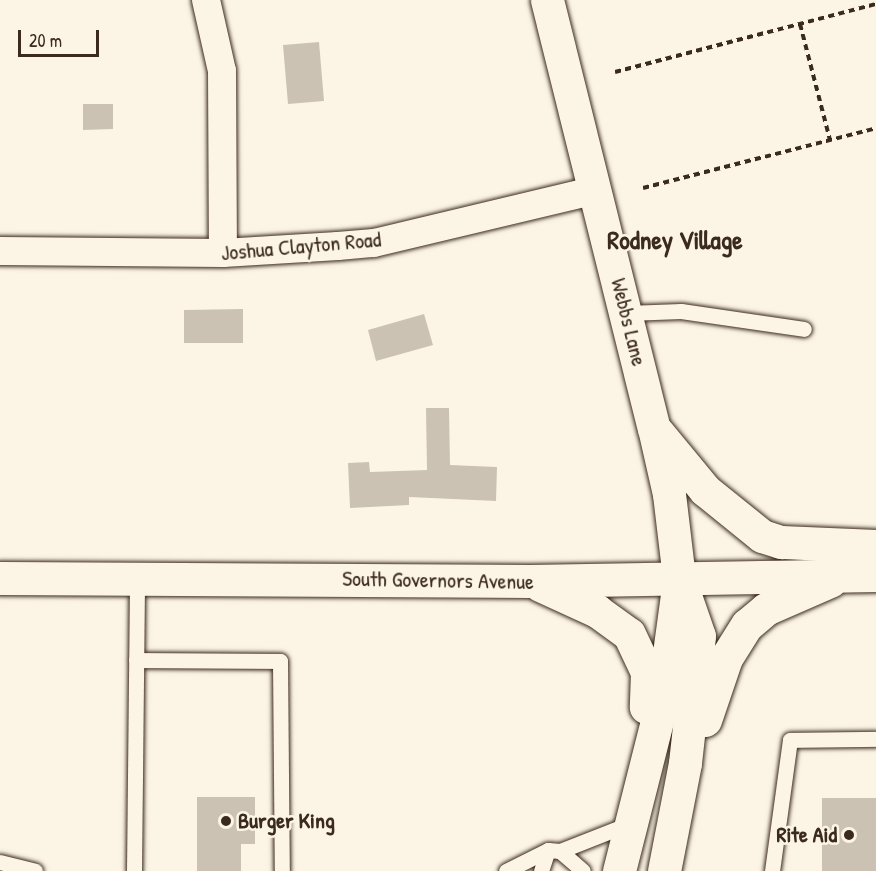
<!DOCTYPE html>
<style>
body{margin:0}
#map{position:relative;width:876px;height:871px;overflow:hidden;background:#fcf5e5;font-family:"Patrick Hand",sans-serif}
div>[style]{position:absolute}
.building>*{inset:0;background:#ccc2b3}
.path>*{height:4px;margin-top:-2px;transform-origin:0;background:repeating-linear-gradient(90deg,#3b2a1e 0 6px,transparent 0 10.5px)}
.roads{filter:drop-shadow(0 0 2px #3b2a1e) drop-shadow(0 0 2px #3b2a1e)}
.lane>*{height:15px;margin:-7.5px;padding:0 7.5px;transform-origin:7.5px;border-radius:7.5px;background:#fcf5e5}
.street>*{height:28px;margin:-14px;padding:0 14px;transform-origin:14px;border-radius:14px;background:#fcf5e5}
.secondary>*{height:33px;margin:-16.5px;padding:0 16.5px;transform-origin:16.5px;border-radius:16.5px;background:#fcf5e5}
.dots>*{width:16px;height:16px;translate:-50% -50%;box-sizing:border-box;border:3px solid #fcf5e5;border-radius:50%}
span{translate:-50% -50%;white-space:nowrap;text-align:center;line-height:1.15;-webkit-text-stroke:5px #fcf5e5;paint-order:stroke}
.street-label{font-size:22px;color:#3b2a1e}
.poi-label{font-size:22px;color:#3b2a1e;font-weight:700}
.left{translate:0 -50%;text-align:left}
.right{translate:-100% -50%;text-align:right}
.quarter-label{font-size:26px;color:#3b2a1e;font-weight:700}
.scale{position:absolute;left:18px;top:30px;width:81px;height:27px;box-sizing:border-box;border:3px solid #3b2a1e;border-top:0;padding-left:8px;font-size:18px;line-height:21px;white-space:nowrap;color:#3b2a1e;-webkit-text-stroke:4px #fcf5e5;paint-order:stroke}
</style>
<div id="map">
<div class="building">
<div style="clip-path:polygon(319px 42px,324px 101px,288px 104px,283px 45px)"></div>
<div style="clip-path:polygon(83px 104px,113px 104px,113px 129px,83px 130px)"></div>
<div style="clip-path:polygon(243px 309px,243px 343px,184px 343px,184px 310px)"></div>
<div style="clip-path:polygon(424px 314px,433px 345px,376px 361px,368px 330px)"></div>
<div style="clip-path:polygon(426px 408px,449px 408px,450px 465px,497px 467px,496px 501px,409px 497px,409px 505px,350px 508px,348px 463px,369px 462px,370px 472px,427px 470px)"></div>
<div style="clip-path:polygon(197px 797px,255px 797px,255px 844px,241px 844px,241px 871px,197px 871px)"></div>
<div style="clip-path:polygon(822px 798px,876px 798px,876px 871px,822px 871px)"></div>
</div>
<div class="path">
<div style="left:800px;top:24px;width:120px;rotate:75.5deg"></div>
<div style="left:615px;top:72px;width:270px;rotate:-14.6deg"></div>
<div style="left:643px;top:188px;width:241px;rotate:-14.4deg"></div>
</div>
<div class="roads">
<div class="lane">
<div style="left:627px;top:313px;width:54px;rotate:-2.1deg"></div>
<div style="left:681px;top:311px;width:124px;rotate:8.3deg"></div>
<div style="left:136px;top:660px;width:144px;rotate:0.4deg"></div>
<div style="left:280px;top:661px;width:210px;rotate:89.5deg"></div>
<div style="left:560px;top:851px;width:30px;rotate:41deg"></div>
<div style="left:0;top:862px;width:36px;rotate:14deg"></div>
<div style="left:134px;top:871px;width:294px;rotate:-89.4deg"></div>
<div style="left:506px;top:871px;width:47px;rotate:-26.6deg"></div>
<div style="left:548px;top:850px;width:12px;rotate:5deg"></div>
<div style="left:560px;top:851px;width:76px;rotate:-21.5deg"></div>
<div style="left:541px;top:871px;width:22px;rotate:-72deg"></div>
<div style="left:772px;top:871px;width:132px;rotate:-82.2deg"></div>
<div style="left:790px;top:740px;width:86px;rotate:-0.7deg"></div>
</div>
<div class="street">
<div style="left:206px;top:0;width:73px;rotate:77.3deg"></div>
<div style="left:222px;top:71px;width:182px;rotate:89.7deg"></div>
<div style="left:0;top:251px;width:223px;rotate:0.5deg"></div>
<div style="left:223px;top:253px;width:115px;rotate:-3.5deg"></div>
<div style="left:338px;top:246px;width:36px;rotate:-5deg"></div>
<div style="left:374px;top:243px;width:228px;rotate:-13.4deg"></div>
</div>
<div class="secondary">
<div style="left:547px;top:0;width:441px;rotate:76deg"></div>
<div style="left:654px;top:428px;width:68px;rotate:77.2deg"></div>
<div style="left:669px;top:494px;width:85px;rotate:83.2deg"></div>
<div style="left:679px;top:578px;width:61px;rotate:71deg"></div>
<div style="left:699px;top:636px;width:128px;rotate:96.3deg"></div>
<div style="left:685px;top:763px;width:110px;rotate:101deg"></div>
<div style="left:658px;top:433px;width:74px;rotate:50.5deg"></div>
<div style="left:705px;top:490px;width:73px;rotate:38.9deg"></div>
<div style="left:762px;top:536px;width:20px;rotate:18deg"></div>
<div style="left:781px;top:542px;width:95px;rotate:2.4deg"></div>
<div style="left:0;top:578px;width:530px;rotate:0.32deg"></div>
<div style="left:530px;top:581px;width:346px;rotate:-1deg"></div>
<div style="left:540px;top:585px;width:63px;rotate:24.5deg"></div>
<div style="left:597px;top:611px;width:39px;rotate:36deg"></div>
<div style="left:629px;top:634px;width:42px;rotate:64.7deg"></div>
<div style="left:647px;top:672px;width:35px;rotate:92deg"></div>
<div style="left:705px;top:720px;width:65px;rotate:-71.3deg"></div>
<div style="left:726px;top:658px;width:39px;rotate:-58deg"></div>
<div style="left:747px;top:625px;width:25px;rotate:-40deg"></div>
<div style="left:766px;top:609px;width:70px;rotate:-23.6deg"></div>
<div style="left:619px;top:871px;width:179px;rotate:-75.8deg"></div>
<div style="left:663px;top:697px;width:118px;rotate:-82.2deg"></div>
</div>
</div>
<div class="dots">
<div style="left:226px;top:821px;background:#3b2a1e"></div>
<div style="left:849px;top:835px;background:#3b2a1e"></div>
</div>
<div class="street-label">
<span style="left:301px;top:246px;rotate:-5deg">Joshua Clayton Road</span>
<span style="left:629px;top:322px;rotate:76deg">Webbs Lane</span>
<span style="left:438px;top:580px;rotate:1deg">South Governors Avenue</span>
</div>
<div class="poi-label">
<span class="left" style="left:238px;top:821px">Burger King</span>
<span class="right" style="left:837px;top:835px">Rite Aid</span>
</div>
<div class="quarter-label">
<span style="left:675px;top:240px">Rodney Village</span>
</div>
<div class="scale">20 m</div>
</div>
